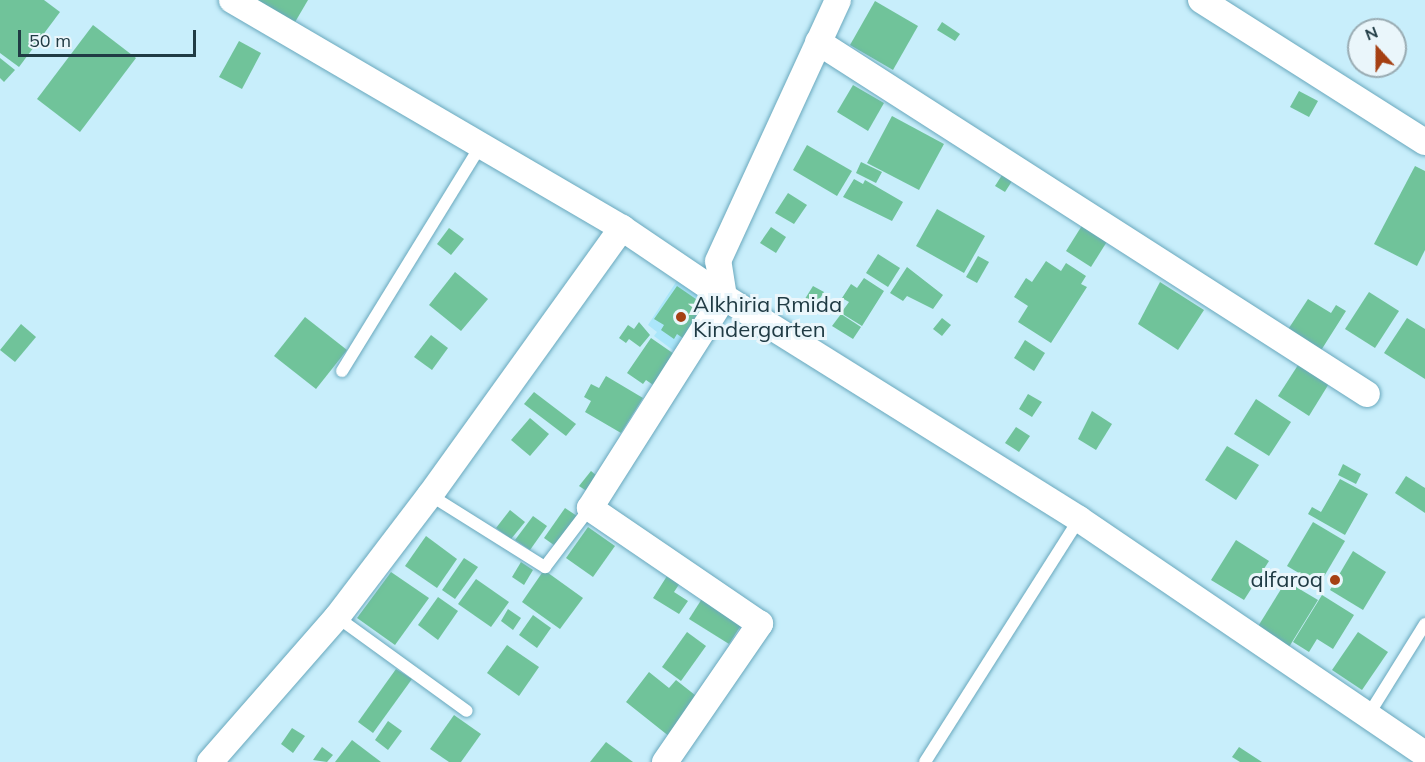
<!DOCTYPE html>
<style>
body{margin:0}
#map{position:relative;width:1425px;height:762px;overflow:hidden;background:#c8eefb;font-family:Mulish,sans-serif}
div>[style]{position:absolute}
.built>*{inset:0;background:#abe6fa}
.building>*{inset:0;background:#70c39a}
.roads{filter:drop-shadow(0 0 2px #69a8bd) drop-shadow(0 0 2px #69a8bd)}
.service>*{height:12px;margin:-6px;padding:0 6px;transform-origin:6px;border-radius:6px;background:#fff}
.minor>*{height:26px;margin:-13px;padding:0 13px;transform-origin:13px;border-radius:13px;background:#fff}
.dots>*{width:16px;height:16px;translate:-50% -50%;box-sizing:border-box;border:3px solid #eaf6fb;border-radius:50%}
span{translate:-50% -50%;white-space:nowrap;text-align:center;line-height:1.15;-webkit-text-stroke:6px #eaf6fb;paint-order:stroke}
.poi-label{font-size:22px;color:#203b44}
.left{translate:0 -50%;text-align:left}
.right{translate:-100% -50%;text-align:right}
.north{position:absolute;left:1347px;top:18px;width:60px;height:60px;box-sizing:border-box;background:#eaf6fb;border:2px solid #99abb2;border-radius:50%;rotate:339deg;font-size:16px;font-weight:700;line-height:24px;text-align:center;color:#203b44}
.north::after{content:'';display:block;margin:auto;width:21px;height:27px;background:#a54013;clip-path:polygon(50% 0,100% 100%,50% 72%,0 100%)}
.scale{position:absolute;left:18px;top:30px;width:178px;height:27px;box-sizing:border-box;border:3px solid #203b44;border-top:0;padding-left:8px;font-size:18px;line-height:21px;white-space:nowrap;color:#203b44;-webkit-text-stroke:4px #eaf6fb;paint-order:stroke}
</style>
<div id="map">
<div class="built">
<div style="clip-path:polygon(680px 276px,719px 300px,682px 357px,654px 336px,657px 332px,648px 325px)"></div>
</div>
<div class="building">
<div style="clip-path:polygon(0 0,44px 0,60px 12px,19px 67px,0 53px)"></div>
<div style="clip-path:polygon(255px 0,308px 0,291px 29px)"></div>
<div style="clip-path:polygon(875px 1px,918px 26px,893px 70px,850px 45px)"></div>
<div style="clip-path:polygon(942px 22px,960px 34px,955px 41px,937px 30px)"></div>
<div style="clip-path:polygon(93px 25px,136px 58px,80px 132px,37px 99px)"></div>
<div style="clip-path:polygon(239px 41px,261px 53px,242px 89px,219px 77px)"></div>
<div style="clip-path:polygon(0 58px,15px 70px,4px 82px,0 78px)"></div>
<div style="clip-path:polygon(853px 85px,884px 103px,868px 131px,837px 112px)"></div>
<div style="clip-path:polygon(1299px 91px,1318px 101px,1309px 117px,1290px 107px)"></div>
<div style="clip-path:polygon(892px 116px,944px 144px,919px 190px,867px 163px)"></div>
<div style="clip-path:polygon(807px 145px,852px 171px,837px 196px,793px 170px)"></div>
<div style="clip-path:polygon(861px 162px,882px 172px,876px 183px,856px 173px)"></div>
<div style="clip-path:polygon(1415px 166px,1425px 171px,1425px 250px,1417px 266px,1374px 244px)"></div>
<div style="clip-path:polygon(1004px 172px,1014px 178px,1005px 192px,995px 186px)"></div>
<div style="clip-path:polygon(854px 179px,863px 184px,865px 180px,903px 202px,892px 221px,843px 197px)"></div>
<div style="clip-path:polygon(788px 193px,807px 205px,794px 224px,775px 213px)"></div>
<div style="clip-path:polygon(937px 209px,985px 236px,964px 273px,916px 246px)"></div>
<div style="clip-path:polygon(1083px 224px,1108px 240px,1091px 267px,1066px 251px)"></div>
<div style="clip-path:polygon(771px 227px,786px 237px,776px 253px,760px 243px)"></div>
<div style="clip-path:polygon(449px 228px,464px 239px,451px 255px,437px 244px)"></div>
<div style="clip-path:polygon(878px 254px,900px 268px,888px 287px,866px 273px)"></div>
<div style="clip-path:polygon(978px 256px,989px 262px,977px 283px,966px 277px)"></div>
<div style="clip-path:polygon(1046px 261px,1061px 271px,1066px 263px,1086px 276px,1081px 284px,1087px 287px,1051px 343px,1018px 322px,1028px 306px,1014px 297px,1026px 278px,1032px 282px)"></div>
<div style="clip-path:polygon(907px 267px,943px 295px,933px 309px,907px 296px,903px 301px,890px 293px)"></div>
<div style="clip-path:polygon(455px 272px,488px 299px,461px 331px,429px 305px)"></div>
<div style="clip-path:polygon(864px 278px,884px 291px,862px 326px,841px 313px,849px 302px,842px 298px,851px 284px,857px 288px)"></div>
<div style="clip-path:polygon(1160px 282px,1204px 310px,1178px 350px,1138px 324px)"></div>
<div style="clip-path:polygon(677px 286px,709px 308px,687px 341px,677px 334px,674px 339px,661px 330px,664px 325px,654px 319px)"></div>
<div style="clip-path:polygon(813px 286px,824px 292px,813px 309px,803px 302px)"></div>
<div style="clip-path:polygon(1369px 292px,1399px 311px,1375px 348px,1345px 329px)"></div>
<div style="clip-path:polygon(1308px 299px,1331px 313px,1336px 305px,1346px 311px,1320px 352px,1287px 331px)"></div>
<div style="clip-path:polygon(841px 314px,861px 327px,853px 339px,832px 326px)"></div>
<div style="clip-path:polygon(305px 317px,347px 350px,316px 389px,274px 356px)"></div>
<div style="clip-path:polygon(942px 318px,951px 325px,942px 336px,933px 329px)"></div>
<div style="clip-path:polygon(1407px 318px,1425px 329px,1425px 379px,1384px 353px)"></div>
<div style="clip-path:polygon(639px 322px,650px 335px,640px 347px,629px 339px,626px 343px,619px 338px,628px 325px,634px 329px)"></div>
<div style="clip-path:polygon(21px 324px,36px 337px,15px 362px,0 350px)"></div>
<div style="clip-path:polygon(431px 335px,448px 348px,432px 370px,414px 357px)"></div>
<div style="clip-path:polygon(651px 338px,677px 356px,656px 387px,646px 380px,643px 384px,627px 373px)"></div>
<div style="clip-path:polygon(1025px 340px,1045px 353px,1034px 371px,1014px 358px)"></div>
<div style="clip-path:polygon(1300px 362px,1330px 382px,1309px 416px,1278px 396px)"></div>
<div style="clip-path:polygon(606px 376px,643px 398px,621px 433px,585px 412px,591px 401px,584px 397px,591px 384px,599px 388px)"></div>
<div style="clip-path:polygon(534px 392px,576px 424px,566px 436px,524px 404px)"></div>
<div style="clip-path:polygon(1028px 394px,1042px 402px,1032px 417px,1019px 409px)"></div>
<div style="clip-path:polygon(1256px 399px,1291px 422px,1269px 456px,1234px 434px)"></div>
<div style="clip-path:polygon(1092px 411px,1112px 424px,1096px 450px,1078px 439px)"></div>
<div style="clip-path:polygon(530px 418px,549px 434px,530px 456px,511px 440px)"></div>
<div style="clip-path:polygon(1016px 427px,1030px 436px,1019px 452px,1005px 443px)"></div>
<div style="clip-path:polygon(1227px 446px,1259px 465px,1236px 500px,1205px 480px)"></div>
<div style="clip-path:polygon(1343px 464px,1361px 474px,1356px 484px,1338px 475px)"></div>
<div style="clip-path:polygon(591px 471px,602px 480px,591px 494px,579px 486px)"></div>
<div style="clip-path:polygon(1406px 476px,1425px 488px,1425px 513px,1395px 493px)"></div>
<div style="clip-path:polygon(1340px 479px,1368px 494px,1345px 535px,1308px 514px,1312px 507px,1321px 512px)"></div>
<div style="clip-path:polygon(565px 508px,580px 518px,558px 548px,544px 538px)"></div>
<div style="clip-path:polygon(510px 510px,525px 522px,511px 539px,496px 528px)"></div>
<div style="clip-path:polygon(533px 516px,547px 526px,530px 550px,515px 540px)"></div>
<div style="clip-path:polygon(1313px 522px,1345px 541px,1319px 585px,1287px 566px)"></div>
<div style="clip-path:polygon(588px 527px,615px 546px,593px 577px,566px 558px)"></div>
<div style="clip-path:polygon(426px 536px,457px 559px,437px 588px,405px 566px)"></div>
<div style="clip-path:polygon(1236px 540px,1269px 561px,1244px 600px,1211px 580px)"></div>
<div style="clip-path:polygon(1353px 551px,1386px 572px,1363px 610px,1330px 590px)"></div>
<div style="clip-path:polygon(464px 558px,478px 567px,455px 599px,442px 590px)"></div>
<div style="clip-path:polygon(521px 562px,533px 570px,524px 585px,512px 577px)"></div>
<div style="clip-path:polygon(544px 570px,583px 598px,560px 629px,522px 602px)"></div>
<div style="clip-path:polygon(391px 572px,429px 598px,395px 645px,357px 618px)"></div>
<div style="clip-path:polygon(667px 576px,680px 583px,674px 592px,688px 601px,679px 614px,653px 598px)"></div>
<div style="clip-path:polygon(476px 579px,509px 602px,491px 627px,458px 604px)"></div>
<div style="clip-path:polygon(1286px 581px,1318px 600px,1289px 647px,1257px 628px)"></div>
<div style="clip-path:polygon(705px 594px,745px 619px,729px 644px,689px 619px)"></div>
<div style="clip-path:polygon(1322px 595px,1354px 615px,1333px 649px,1317px 639px,1309px 652px,1293px 642px)"></div>
<div style="clip-path:polygon(438px 597px,458px 611px,438px 640px,418px 625px)"></div>
<div style="clip-path:polygon(508px 609px,521px 618px,513px 630px,501px 621px)"></div>
<div style="clip-path:polygon(533px 615px,551px 628px,537px 648px,519px 635px)"></div>
<div style="clip-path:polygon(687px 632px,706px 646px,681px 681px,662px 667px)"></div>
<div style="clip-path:polygon(1358px 632px,1388px 652px,1362px 690px,1332px 670px)"></div>
<div style="clip-path:polygon(507px 645px,539px 667px,519px 696px,487px 673px)"></div>
<div style="clip-path:polygon(396px 669px,412px 679px,373px 733px,358px 722px)"></div>
<div style="clip-path:polygon(649px 672px,669px 688px,676px 680px,700px 699px,670px 737px,626px 702px)"></div>
<div style="clip-path:polygon(454px 715px,481px 734px,461px 762px,449px 762px,430px 749px)"></div>
<div style="clip-path:polygon(388px 721px,402px 731px,388px 750px,375px 740px)"></div>
<div style="clip-path:polygon(292px 728px,305px 736px,293px 753px,281px 744px)"></div>
<div style="clip-path:polygon(352px 740px,381px 762px,335px 762px)"></div>
<div style="clip-path:polygon(606px 742px,633px 762px,590px 762px)"></div>
<div style="clip-path:polygon(322px 747px,333px 755px,327px 762px,313px 760px)"></div>
<div style="clip-path:polygon(1239px 747px,1262px 762px,1240px 762px,1232px 757px)"></div>
</div>
<div class="roads">
<div class="service">
<div style="left:342px;top:371px;width:265px;rotate:-58.4deg"></div>
<div style="left:430px;top:495px;width:136px;rotate:32.1deg"></div>
<div style="left:545px;top:567px;width:74px;rotate:-52.7deg"></div>
<div style="left:337px;top:617px;width:160px;rotate:35.9deg"></div>
<div style="left:1369px;top:714px;width:106px;rotate:-58.1deg"></div>
<div style="left:925px;top:762px;width:288px;rotate:-57.6deg"></div>
</div>
<div class="minor">
<div style="left:232px;top:0;width:452px;rotate:30.3deg"></div>
<div style="left:622px;top:228px;width:123px;rotate:34.1deg"></div>
<div style="left:724px;top:297px;width:419px;rotate:32deg"></div>
<div style="left:1079px;top:519px;width:418px;rotate:34.2deg"></div>
<div style="left:1201px;top:0;width:265px;rotate:32.4deg"></div>
<div style="left:818px;top:42px;width:652px;rotate:32.67deg"></div>
<div style="left:210px;top:762px;width:193px;rotate:-48.8deg"></div>
<div style="left:337px;top:617px;width:153px;rotate:-52.7deg"></div>
<div style="left:430px;top:495px;width:329px;rotate:-54.3deg"></div>
<div style="left:665px;top:762px;width:168px;rotate:-55.5deg"></div>
<div style="left:760px;top:624px;width:206px;rotate:-145.7deg"></div>
<div style="left:590px;top:508px;width:250px;rotate:-57.6deg"></div>
<div style="left:724px;top:297px;width:36px;rotate:-99deg"></div>
<div style="left:718px;top:261px;width:287px;rotate:-65.3deg"></div>
</div>
</div>
<div class="dots">
<div style="left:681px;top:317px;background:#a54013"></div>
<div style="left:1335px;top:580px;background:#a54013"></div>
</div>
<div class="poi-label">
<span class="left" style="left:693px;top:317px">Alkhiria Rmida<br>Kindergarten</span>
<span class="right" style="left:1323px;top:580px">alfaroq</span>
</div>
<div class="north">N</div>
<div class="scale">50 m</div>
</div>
